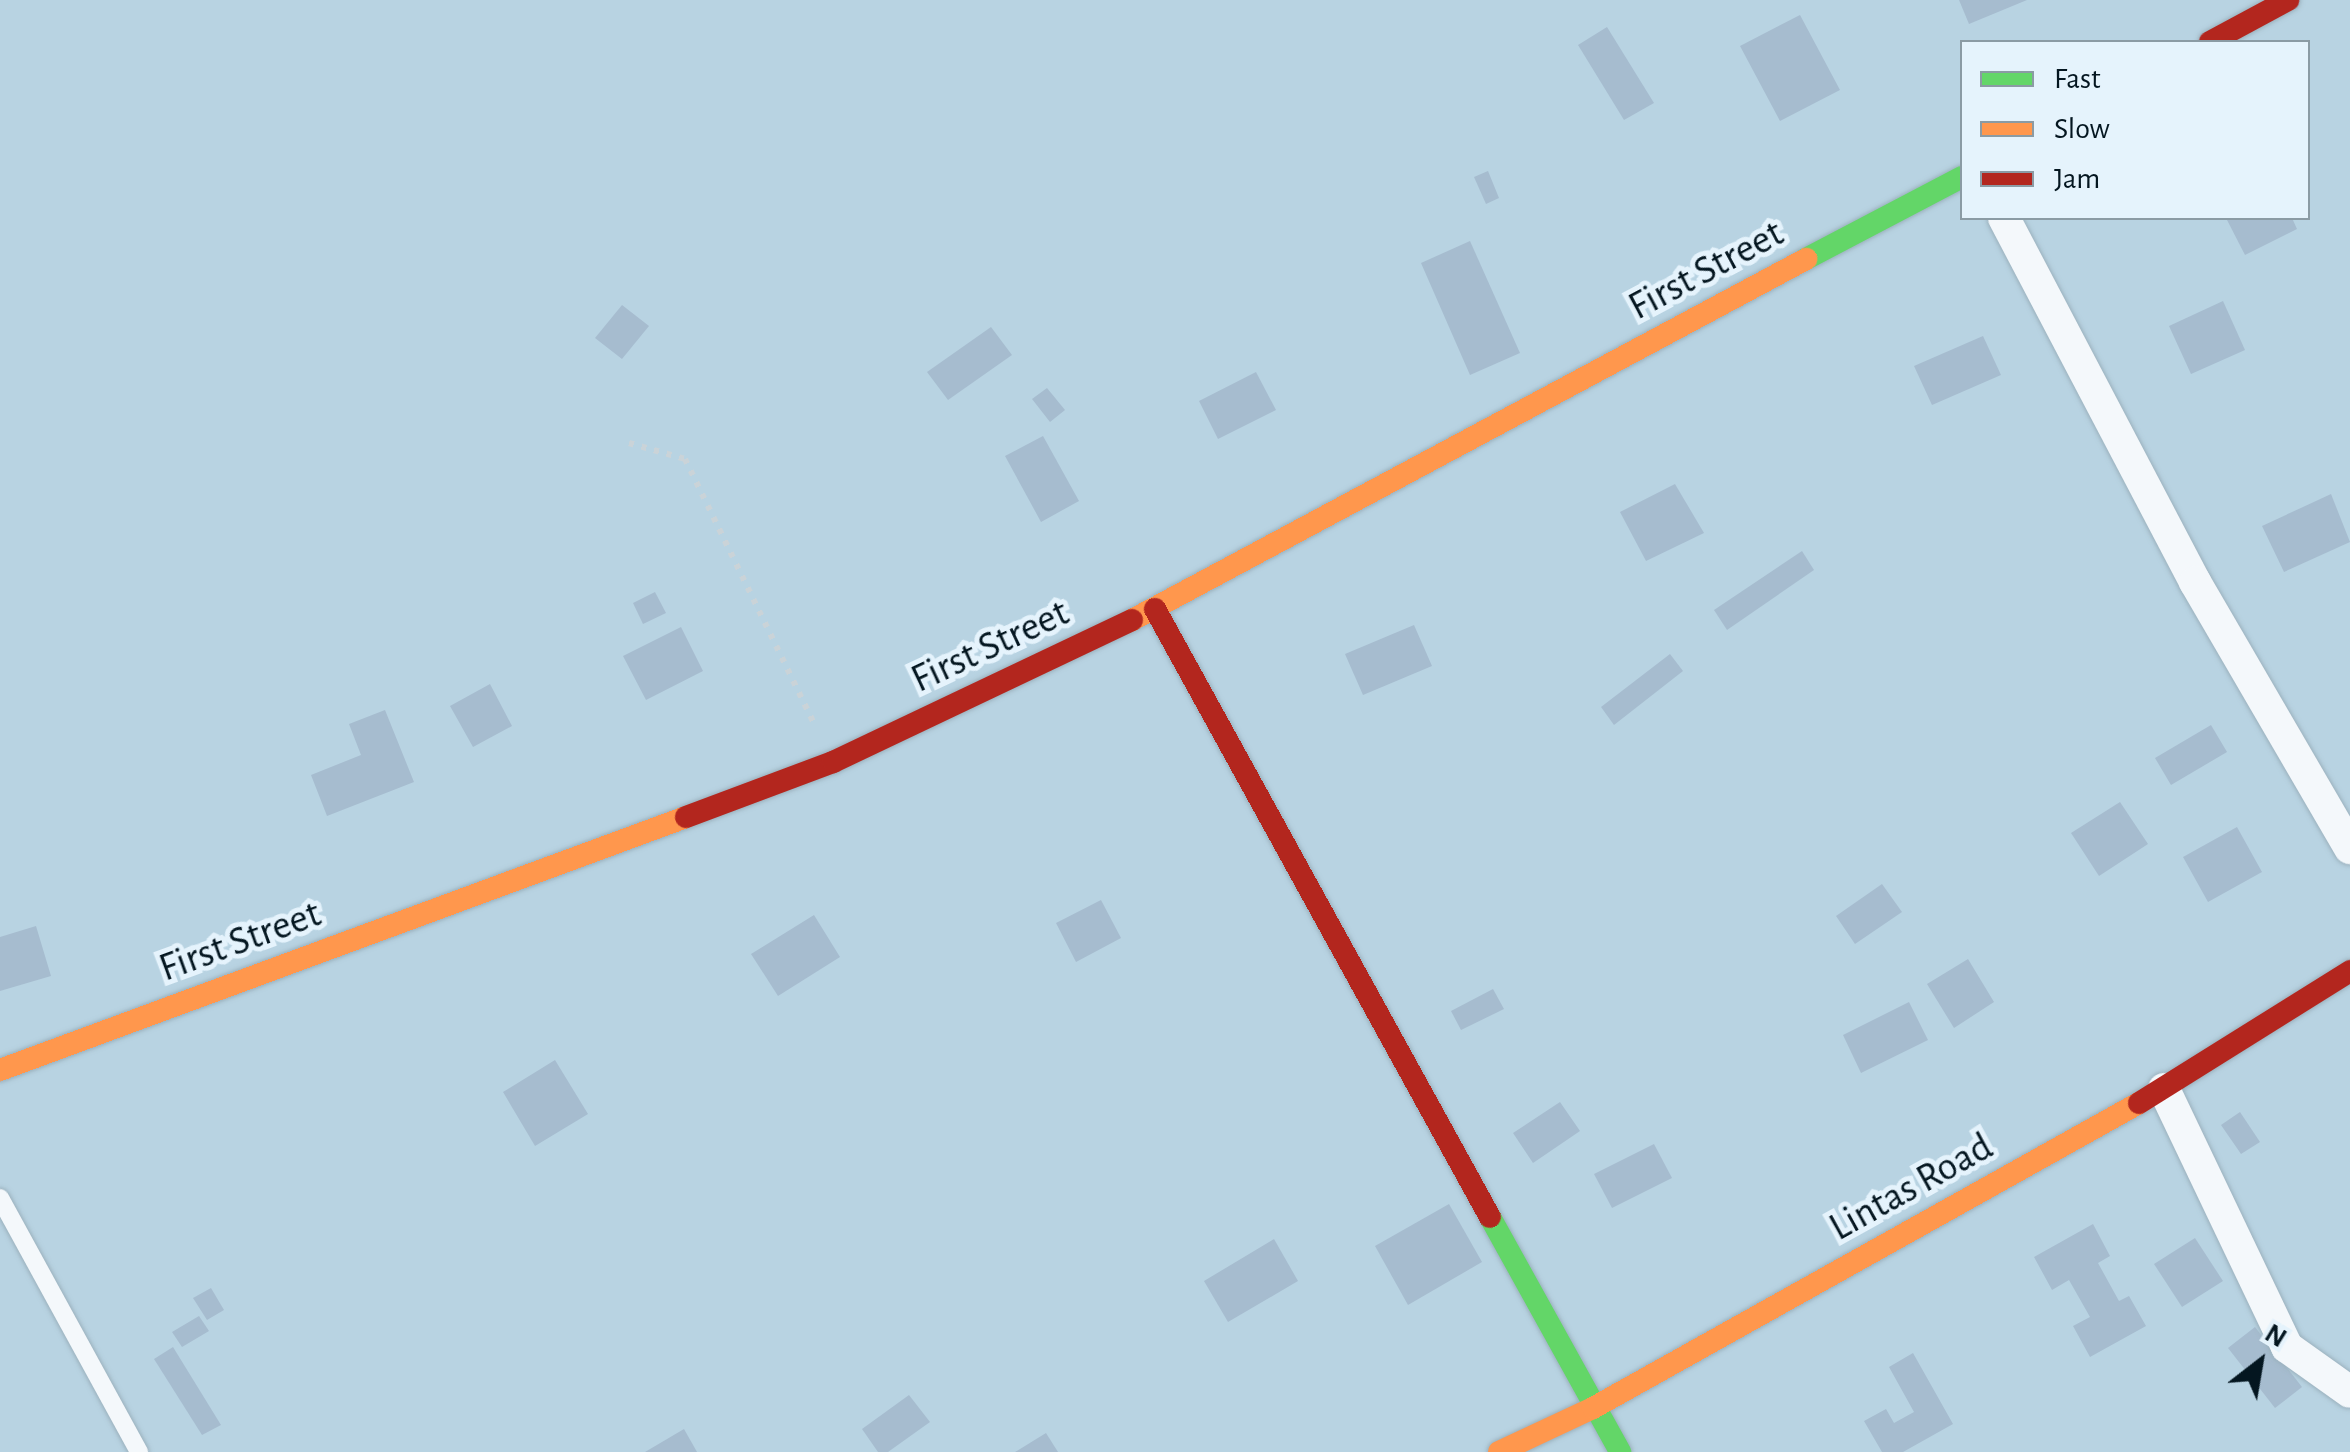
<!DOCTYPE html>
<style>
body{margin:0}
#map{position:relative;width:2350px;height:1452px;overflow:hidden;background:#b8d3e2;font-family:"Alegreya Sans",sans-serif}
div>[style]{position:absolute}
.building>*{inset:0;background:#a6bccf}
.path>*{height:6px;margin-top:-3px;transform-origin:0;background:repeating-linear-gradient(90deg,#cad3d8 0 5px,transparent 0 13px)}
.roads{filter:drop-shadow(0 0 2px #9bb1bd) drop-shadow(0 0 2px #9bb1bd)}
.lane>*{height:18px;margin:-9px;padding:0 9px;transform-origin:9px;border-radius:9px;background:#f4f8fb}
.street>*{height:32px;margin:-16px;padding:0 16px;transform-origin:16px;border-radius:16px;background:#f4f8fb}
.fast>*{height:22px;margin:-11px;padding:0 11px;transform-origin:11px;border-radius:11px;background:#63d668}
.slow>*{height:22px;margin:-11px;padding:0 11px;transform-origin:11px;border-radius:11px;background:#ff974d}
.jam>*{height:22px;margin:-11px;padding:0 11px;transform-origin:11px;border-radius:11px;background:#b3261e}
span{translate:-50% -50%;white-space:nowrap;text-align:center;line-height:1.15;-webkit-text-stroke:10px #e5f3fc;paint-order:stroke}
.street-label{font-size:40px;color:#041620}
.legend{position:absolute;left:1960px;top:40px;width:350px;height:180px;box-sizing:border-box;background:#e5f3fc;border:2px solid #8b9ba4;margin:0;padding:12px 18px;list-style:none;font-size:30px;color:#041620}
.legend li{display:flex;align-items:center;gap:20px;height:50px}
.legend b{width:50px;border:2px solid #8b9ba4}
.north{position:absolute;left:2210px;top:1312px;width:100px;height:100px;-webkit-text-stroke:8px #e5f3fc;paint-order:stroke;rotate:31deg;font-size:28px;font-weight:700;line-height:40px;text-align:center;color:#041620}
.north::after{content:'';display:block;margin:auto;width:35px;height:45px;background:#041620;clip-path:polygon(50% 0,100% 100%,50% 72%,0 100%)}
</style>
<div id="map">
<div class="building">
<div style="clip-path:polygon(1959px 0,2027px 0,1969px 24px)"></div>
<div style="clip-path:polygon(1800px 15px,1840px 90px,1780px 121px,1740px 46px)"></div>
<div style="clip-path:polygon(1607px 27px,1654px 103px,1624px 120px,1578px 45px)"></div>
<div style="clip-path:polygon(1488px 171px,1499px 198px,1486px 204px,1474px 177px)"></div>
<div style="clip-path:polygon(2226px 218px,2292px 218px,2297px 229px,2245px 255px)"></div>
<div style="clip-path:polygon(1470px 241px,1520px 353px,1470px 375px,1421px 263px)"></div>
<div style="clip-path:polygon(2223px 301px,2245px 350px,2191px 374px,2169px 326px)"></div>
<div style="clip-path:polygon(622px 305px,649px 326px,622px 359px,595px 338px)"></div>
<div style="clip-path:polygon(991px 327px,1012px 355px,948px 400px,927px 372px)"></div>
<div style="clip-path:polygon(1983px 336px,2001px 375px,1932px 405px,1914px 366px)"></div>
<div style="clip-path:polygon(1256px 372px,1276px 410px,1218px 439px,1199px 401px)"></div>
<div style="clip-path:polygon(1047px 388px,1065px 410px,1050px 422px,1032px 399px)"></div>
<div style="clip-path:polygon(1043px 436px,1079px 501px,1041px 522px,1005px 456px)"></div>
<div style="clip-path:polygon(1675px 484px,1704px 533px,1646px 561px,1620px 512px)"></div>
<div style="clip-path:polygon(2331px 494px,2350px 542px,2284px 572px,2262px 526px)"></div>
<div style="clip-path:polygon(1802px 551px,1814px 570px,1727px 630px,1714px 610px)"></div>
<div style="clip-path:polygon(655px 592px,666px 613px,643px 624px,633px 603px)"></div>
<div style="clip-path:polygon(1414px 625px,1432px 666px,1363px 695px,1345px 654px)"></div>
<div style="clip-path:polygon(681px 627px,703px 671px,646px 700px,623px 656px)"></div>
<div style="clip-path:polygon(1670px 654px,1683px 671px,1614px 725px,1601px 707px)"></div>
<div style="clip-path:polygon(490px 684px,512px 726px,473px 747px,450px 706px)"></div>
<div style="clip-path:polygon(385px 710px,414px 782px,327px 816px,311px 775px,361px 755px,349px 724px)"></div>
<div style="clip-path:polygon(2211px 725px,2227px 752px,2171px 785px,2155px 758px)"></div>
<div style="clip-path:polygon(2120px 802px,2148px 844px,2099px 876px,2071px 833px)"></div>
<div style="clip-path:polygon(2237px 827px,2262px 872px,2208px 902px,2183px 857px)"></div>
<div style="clip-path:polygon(1882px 884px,1902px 912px,1855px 944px,1836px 916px)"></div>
<div style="clip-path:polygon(1101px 900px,1121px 938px,1076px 962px,1056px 923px)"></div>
<div style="clip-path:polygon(814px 915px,840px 957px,778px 996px,751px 954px)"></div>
<div style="clip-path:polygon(36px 926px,51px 976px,0 991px,0 937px)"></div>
<div style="clip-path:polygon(1968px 959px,1994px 1002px,1954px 1028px,1927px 984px)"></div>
<div style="clip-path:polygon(1493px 989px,1504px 1009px,1461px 1030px,1451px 1011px)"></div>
<div style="clip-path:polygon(1909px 1002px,1928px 1040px,1861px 1073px,1843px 1035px)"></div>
<div style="clip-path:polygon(555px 1060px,588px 1114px,535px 1146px,503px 1092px)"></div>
<div style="clip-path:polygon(1560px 1102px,1580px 1131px,1533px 1163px,1513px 1133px)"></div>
<div style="clip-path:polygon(2240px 1112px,2260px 1142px,2241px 1154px,2221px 1125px)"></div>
<div style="clip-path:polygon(1654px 1144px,1672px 1178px,1612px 1208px,1594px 1174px)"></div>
<div style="clip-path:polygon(1449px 1204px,1482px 1262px,1408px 1305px,1375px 1246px)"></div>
<div style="clip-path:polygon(2093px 1224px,2110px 1256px,2098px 1263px,2119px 1301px,2129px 1296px,2146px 1326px,2090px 1357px,2073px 1326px,2090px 1317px,2069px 1280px,2052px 1290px,2034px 1257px)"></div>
<div style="clip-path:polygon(2195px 1238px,2223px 1281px,2182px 1307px,2154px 1264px)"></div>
<div style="clip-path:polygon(1274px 1239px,1298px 1281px,1228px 1322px,1204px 1281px)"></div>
<div style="clip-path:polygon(211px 1288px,224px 1310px,207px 1320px,193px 1298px)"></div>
<div style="clip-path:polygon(199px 1316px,209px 1331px,182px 1347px,172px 1332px)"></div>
<div style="clip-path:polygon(2255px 1327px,2302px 1387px,2275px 1408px,2228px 1348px)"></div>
<div style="clip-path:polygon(173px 1347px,221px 1425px,202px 1435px,154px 1359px)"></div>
<div style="clip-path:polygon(1913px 1353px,1953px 1424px,1903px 1452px,1882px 1452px,1864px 1421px,1886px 1409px,1894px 1423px,1914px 1412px,1889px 1367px)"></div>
<div style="clip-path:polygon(909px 1395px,930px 1422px,888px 1452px,878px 1452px,862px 1429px)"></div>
<div style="clip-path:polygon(684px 1429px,697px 1452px,645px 1452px)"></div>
<div style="clip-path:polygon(1046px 1433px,1058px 1452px,1015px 1452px)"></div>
</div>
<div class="path">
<div style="left:629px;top:443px;width:58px;rotate:15.9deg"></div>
<div style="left:685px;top:459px;width:296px;rotate:64deg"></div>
</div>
<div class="roads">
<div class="lane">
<div style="left:0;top:1198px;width:290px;rotate:61.3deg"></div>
</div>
<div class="street">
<div style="left:2004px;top:218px;width:411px;rotate:62.3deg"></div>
<div style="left:2195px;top:582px;width:308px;rotate:59.8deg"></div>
<div style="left:2164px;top:1089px;width:286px;rotate:64.5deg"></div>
<div style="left:2287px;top:1347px;width:77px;rotate:35.5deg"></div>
</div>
<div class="fast">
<div style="left:1806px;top:259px;width:176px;rotate:-27.7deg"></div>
<div style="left:1490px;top:1217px;width:269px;rotate:61deg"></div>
</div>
<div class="slow">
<div style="left:1132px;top:620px;width:765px;rotate:-28.17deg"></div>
<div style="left:0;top:1070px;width:731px;rotate:-20.24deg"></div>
<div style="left:1499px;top:1452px;width:104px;rotate:-25.1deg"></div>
<div style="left:1593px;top:1408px;width:625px;rotate:-29.19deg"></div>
</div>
<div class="jam">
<div style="left:2210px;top:42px;width:89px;rotate:-28.3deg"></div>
<div style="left:1155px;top:609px;width:694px;rotate:61.15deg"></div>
<div style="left:686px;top:817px;width:157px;rotate:-20.5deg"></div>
<div style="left:833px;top:762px;width:331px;rotate:-25.4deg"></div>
<div style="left:2139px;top:1103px;width:249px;rotate:-32deg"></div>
</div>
</div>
<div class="street-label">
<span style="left:1706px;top:270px;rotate:-28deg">First Street</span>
<span style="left:990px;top:646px;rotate:-25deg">First Street</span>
<span style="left:240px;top:941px;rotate:-20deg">First Street</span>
<span style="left:1911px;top:1187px;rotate:-29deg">Lintas Road</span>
</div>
<ul class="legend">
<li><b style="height:12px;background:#63d668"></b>Fast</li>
<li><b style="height:12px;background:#ff974d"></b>Slow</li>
<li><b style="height:12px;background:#b3261e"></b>Jam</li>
</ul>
<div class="north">N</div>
</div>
